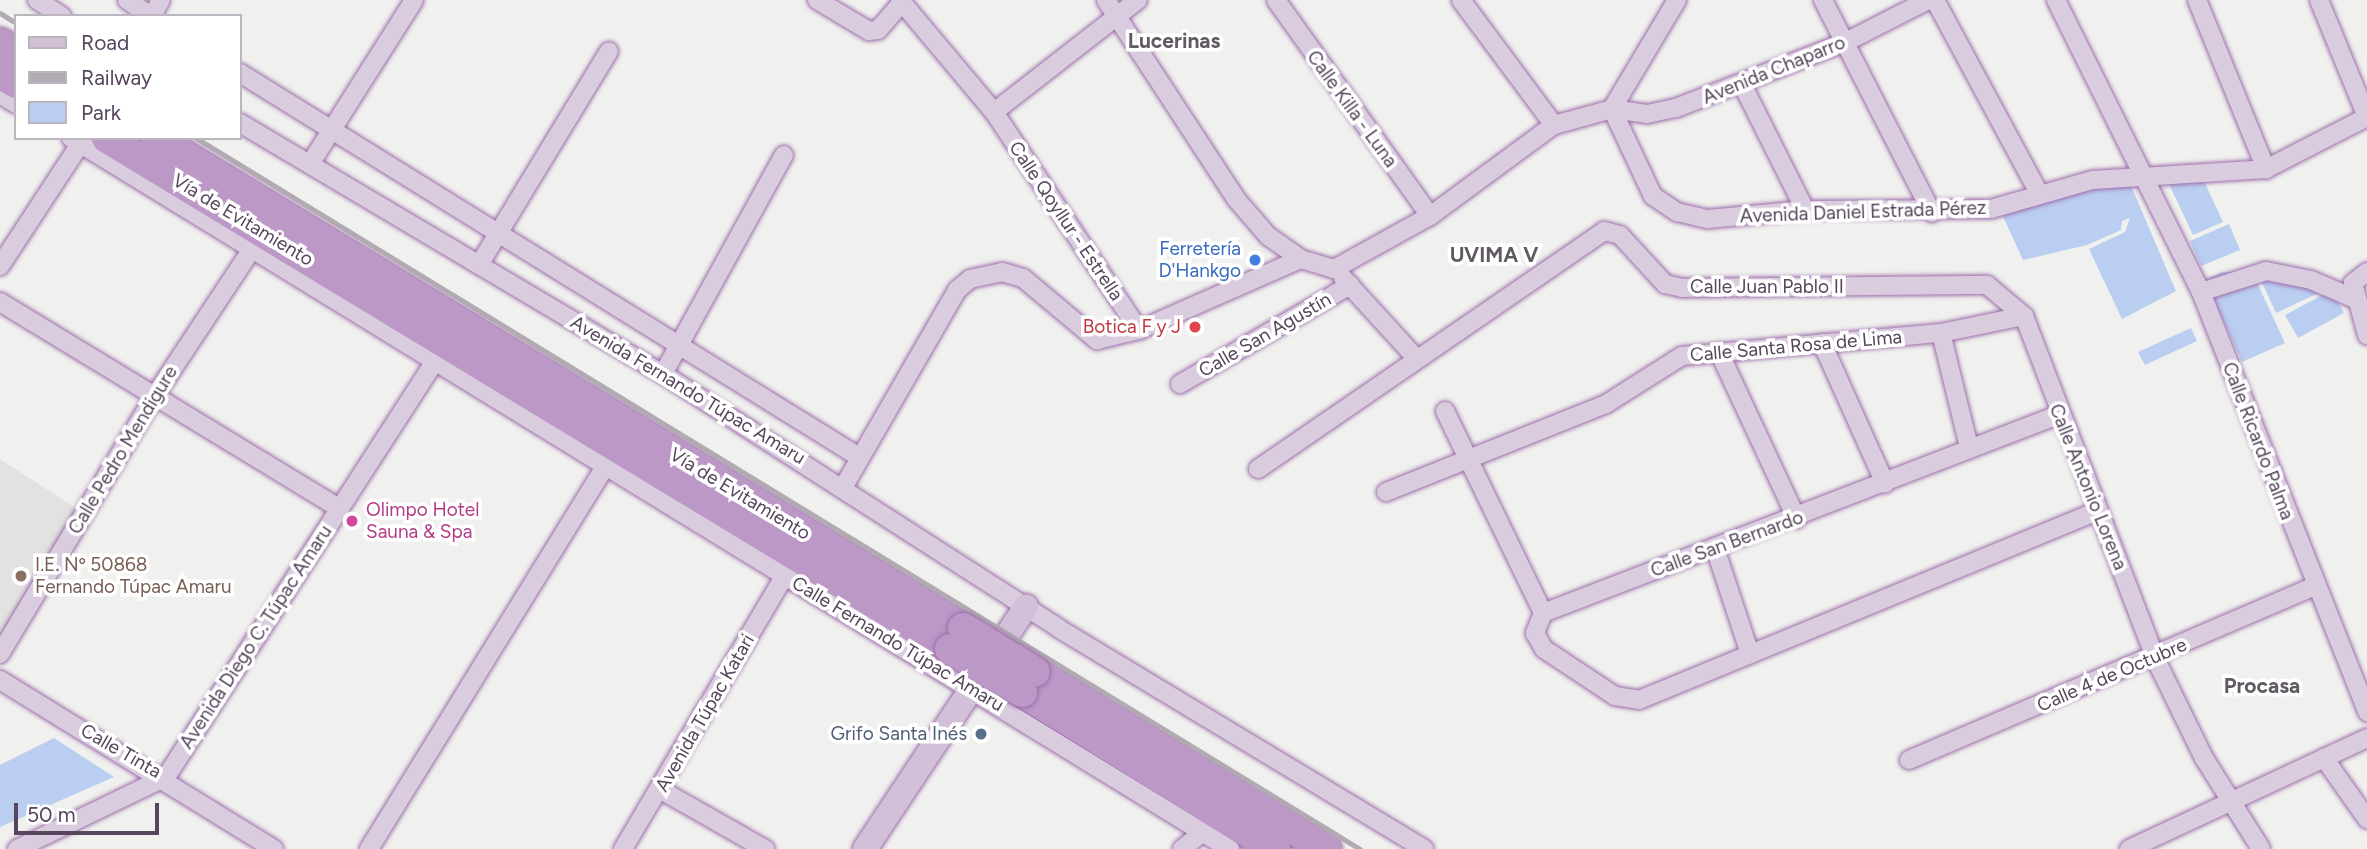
<!DOCTYPE html>
<meta charset="utf-8">
<style>
body{margin:0}
#map{position:relative;width:2367px;height:849px;overflow:hidden;background:#f0f1ee;font-family:Figtree,sans-serif}
div>[style]{position:absolute}
.education>*{inset:0;background:#e2e2e0}
.green>*{inset:0;background:#bacef1}
.roads{filter:drop-shadow(0 0 2px #9d6eab) drop-shadow(0 0 2px #9d6eab)}
.minor>*{height:18px;margin:-9px;padding:0 9px;transform-origin:9px;border-radius:9px;background:#daccdf}
.secondary>*{height:24px;margin:-12px;padding:0 12px;transform-origin:12px;border-radius:12px;background:#d2bfd8}
.trunk>*{height:30px;margin:-15px;padding:0 15px;transform-origin:15px;border-radius:15px;background:#bc98c7}
.rail>*{height:5px;margin:-2.5px;padding:0 2.5px;transform-origin:2.5px;border-radius:2.5px;background:#b2aab3}
.bridges{filter:drop-shadow(0 0 2px #9d6eab) drop-shadow(0 0 2px #9d6eab)}
.trunk-bridge>*{height:30px;margin:-15px;padding:0 15px;transform-origin:15px;border-radius:15px;background:#bc98c7}
.dots>*{width:19px;height:19px;translate:-50% -50%;box-sizing:border-box;border:4px solid #fff;border-radius:50%}
span{translate:-50% -50%;white-space:nowrap;text-align:center;line-height:1.15;-webkit-text-stroke:7px #fff;paint-order:stroke}
.street-label{font-size:19px;color:#56455c}
.shop-label{font-size:19px;color:#366cbe}
.right{translate:-100% -50%;text-align:right}
.health-label{font-size:19px;color:#be3a42}
.hotel-label{font-size:19px;color:#b23c85}
.left{translate:0 -50%;text-align:left}
.education-label{font-size:19px;color:#785e54}
.service-label{font-size:19px;color:#4e5e75}
.neighbourhood-label{font-size:21px;color:#615a63;font-weight:700}
.legend{position:absolute;left:14px;top:14px;width:228px;height:126px;box-sizing:border-box;background:#fff;border:2px solid #bbb5be;margin:0;padding:9px 12px;list-style:none;font-size:21px;color:#56455c}
.legend li{display:flex;align-items:center;gap:14px;height:35px}
.legend b{width:35px;border:2px solid #bbb5be}
.scale{position:absolute;left:14px;top:803px;width:145px;height:32px;box-sizing:border-box;border:4px solid #56455c;border-top:0;padding-left:9px;font-size:21px;line-height:24px;white-space:nowrap;color:#56455c;-webkit-text-stroke:5px #fff;paint-order:stroke}
</style>
<div id="map">
<div class="education">
<div style="clip-path:polygon(0 459px,82px 512px,0 640px)"></div>
</div>
<div class="green">
<div style="clip-path:polygon(2129px 181px,2176px 291px,2122px 319px,2089px 249px,2125px 232px,2130px 218px,2122px 221px,2121px 230px,2087px 245px,2023px 260px,2000px 210px)"></div>
<div style="clip-path:polygon(2204px 181px,2223px 222px,2193px 235px,2169px 184px)"></div>
<div style="clip-path:polygon(2229px 224px,2240px 250px,2201px 266px,2190px 241px)"></div>
<div style="clip-path:polygon(2222px 272px,2253px 274px,2285px 343px,2242px 362px,2205px 280px)"></div>
<div style="clip-path:polygon(2258px 274px,2331px 287px,2276px 313px)"></div>
<div style="clip-path:polygon(2332px 290px,2344px 313px,2298px 338px,2285px 315px)"></div>
<div style="clip-path:polygon(2191px 328px,2197px 341px,2145px 365px,2138px 352px)"></div>
<div style="clip-path:polygon(54px 738px,114px 777px,0 827px,0 765px)"></div>
</div>
<div class="roads">
<div class="minor">
<div style="left:37px;top:0;width:30px;rotate:33deg"></div>
<div style="left:127px;top:0;width:29px;rotate:34deg"></div>
<div style="left:817px;top:0;width:61px;rotate:30.8deg"></div>
<div style="left:869px;top:31px;width:9px;rotate:-6deg"></div>
<div style="left:878px;top:30px;width:37px;rotate:-49deg"></div>
<div style="left:900px;top:0;width:146px;rotate:50deg"></div>
<div style="left:994px;top:112px;width:262px;rotate:56.4deg"></div>
<div style="left:1106px;top:0;width:239px;rotate:56.8deg"></div>
<div style="left:1237px;top:200px;width:48px;rotate:49.3deg"></div>
<div style="left:1268px;top:236px;width:40px;rotate:34.9deg"></div>
<div style="left:1276px;top:0;width:265px;rotate:54.5deg"></div>
<div style="left:1461px;top:0;width:156px;rotate:53.4deg"></div>
<div style="left:1823px;top:0;width:239px;rotate:62.9deg"></div>
<div style="left:1935px;top:0;width:217px;rotate:61.7deg"></div>
<div style="left:2056px;top:0;width:326px;rotate:63.6deg"></div>
<div style="left:2201px;top:292px;width:452px;rotate:68.4deg"></div>
<div style="left:2197px;top:0;width:183px;rotate:67.8deg"></div>
<div style="left:2319px;top:0;width:126px;rotate:67.7deg"></div>
<div style="left:152px;top:16px;width:18px;rotate:-61deg"></div>
<div style="left:240px;top:73px;width:728px;rotate:31.81deg"></div>
<div style="left:1742px;top:84px;width:141px;rotate:63.4deg"></div>
<div style="left:0;top:94px;width:19px;rotate:32deg"></div>
<div style="left:1612px;top:109px;width:96px;rotate:64.8deg"></div>
<div style="left:1653px;top:196px;width:29px;rotate:34deg"></div>
<div style="left:1677px;top:212px;width:32px;rotate:13deg"></div>
<div style="left:1708px;top:219px;width:97px;rotate:-5.3deg"></div>
<div style="left:1805px;top:210px;width:186px;rotate:-0.3deg"></div>
<div style="left:1991px;top:209px;width:106px;rotate:-15.9deg"></div>
<div style="left:2093px;top:180px;width:173px;rotate:-3.6deg"></div>
<div style="left:2266px;top:169px;width:114px;rotate:-27.2deg"></div>
<div style="left:1612px;top:109px;width:35px;rotate:8deg"></div>
<div style="left:1647px;top:114px;width:30px;rotate:-12deg"></div>
<div style="left:1676px;top:108px;width:185px;rotate:-21.3deg"></div>
<div style="left:1848px;top:41px;width:90px;rotate:-27.1deg"></div>
<div style="left:994px;top:112px;width:182px;rotate:-37.9deg"></div>
<div style="left:240px;top:123px;width:492px;rotate:30.7deg"></div>
<div style="left:663px;top:374px;width:470px;rotate:32.7deg"></div>
<div style="left:1058px;top:628px;width:428px;rotate:31.1deg"></div>
<div style="left:71px;top:138px;width:1360px;rotate:31.53deg"></div>
<div style="left:310px;top:164px;width:194px;rotate:-57.6deg"></div>
<div style="left:479px;top:265px;width:250px;rotate:-58.7deg"></div>
<div style="left:0;top:266px;width:146px;rotate:-56.7deg"></div>
<div style="left:2367px;top:272px;width:18px;rotate:142deg"></div>
<div style="left:2353px;top:283px;width:54px;rotate:74.9deg"></div>
<div style="left:1343px;top:278px;width:108px;rotate:47.6deg"></div>
<div style="left:2201px;top:292px;width:68px;rotate:-17.9deg"></div>
<div style="left:2266px;top:271px;width:46px;rotate:11.3deg"></div>
<div style="left:2311px;top:280px;width:46px;rotate:23.2deg"></div>
<div style="left:0;top:302px;width:397px;rotate:31.3deg"></div>
<div style="left:1941px;top:333px;width:117px;rotate:76.2deg"></div>
<div style="left:1822px;top:343px;width:154px;rotate:65.8deg"></div>
<div style="left:1719px;top:352px;width:184px;rotate:65deg"></div>
<div style="left:663px;top:374px;width:250px;rotate:-61.1deg"></div>
<div style="left:1180px;top:384px;width:197px;rotate:-30.2deg"></div>
<div style="left:1445px;top:411px;width:225px;rotate:64.1deg"></div>
<div style="left:2058px;top:415px;width:552px;rotate:158.97deg"></div>
<div style="left:1543px;top:613px;width:22px;rotate:112deg"></div>
<div style="left:1535px;top:633px;width:18px;rotate:61deg"></div>
<div style="left:1544px;top:649px;width:85px;rotate:33.5deg"></div>
<div style="left:1615px;top:696px;width:24px;rotate:9deg"></div>
<div style="left:1639px;top:700px;width:496px;rotate:-22.4deg"></div>
<div style="left:1258px;top:469px;width:420px;rotate:-34.5deg"></div>
<div style="left:1604px;top:231px;width:16px;rotate:14deg"></div>
<div style="left:1620px;top:235px;width:67px;rotate:47.4deg"></div>
<div style="left:1665px;top:284px;width:17px;rotate:13deg"></div>
<div style="left:1682px;top:288px;width:305px;rotate:-0.6deg"></div>
<div style="left:1987px;top:285px;width:48px;rotate:40deg"></div>
<div style="left:2024px;top:316px;width:366px;rotate:69deg"></div>
<div style="left:2155px;top:658px;width:111px;rotate:63.9deg"></div>
<div style="left:2204px;top:758px;width:107px;rotate:57.9deg"></div>
<div style="left:844px;top:486px;width:226px;rotate:-60deg"></div>
<div style="left:957px;top:290px;width:17px;rotate:-40deg"></div>
<div style="left:970px;top:279px;width:33px;rotate:-12deg"></div>
<div style="left:1002px;top:272px;width:22px;rotate:16deg"></div>
<div style="left:1023px;top:278px;width:97px;rotate:40deg"></div>
<div style="left:1097px;top:340px;width:43px;rotate:-13.4deg"></div>
<div style="left:1139px;top:330px;width:177px;rotate:-23.7deg"></div>
<div style="left:1301px;top:259px;width:34px;rotate:17deg"></div>
<div style="left:1334px;top:269px;width:110px;rotate:-28.9deg"></div>
<div style="left:1430px;top:216px;width:154px;rotate:-36.3deg"></div>
<div style="left:1554px;top:125px;width:60px;rotate:-15.4deg"></div>
<div style="left:1612px;top:109px;width:127px;rotate:-59.2deg"></div>
<div style="left:1386px;top:492px;width:237px;rotate:-21.8deg"></div>
<div style="left:1606px;top:404px;width:90px;rotate:-32.3deg"></div>
<div style="left:1682px;top:356px;width:260px;rotate:-5.1deg"></div>
<div style="left:1941px;top:333px;width:85px;rotate:-11.6deg"></div>
<div style="left:1715px;top:548px;width:112px;rotate:71.7deg"></div>
<div style="left:0;top:654px;width:300px;rotate:-59.1deg"></div>
<div style="left:154px;top:397px;width:178px;rotate:-56.5deg"></div>
<div style="left:0;top:680px;width:322px;rotate:31.7deg"></div>
<div style="left:2324px;top:758px;width:75px;rotate:54.8deg"></div>
<div style="left:1909px;top:760px;width:441px;rotate:-23.2deg"></div>
<div style="left:661px;top:790px;width:120px;rotate:29.6deg"></div>
<div style="left:17px;top:849px;width:165px;rotate:-25.8deg"></div>
<div style="left:166px;top:777px;width:498px;rotate:-57.1deg"></div>
<div style="left:369px;top:849px;width:451px;rotate:-58.3deg"></div>
<div style="left:623px;top:849px;width:318px;rotate:-59.4deg"></div>
<div style="left:1182px;top:849px;width:26px;rotate:-39deg"></div>
<div style="left:2129px;top:849px;width:263px;rotate:-25deg"></div>
</div>
<div class="secondary">
<div style="left:865px;top:849px;width:291px;rotate:-56.4deg"></div>
</div>
<div class="trunk">
<div style="left:0;top:43px;width:18px;rotate:29deg"></div>
<div style="left:0;top:73px;width:19px;rotate:32deg"></div>
<div style="left:107px;top:138px;width:986px;rotate:31.22deg"></div>
<div style="left:156px;top:138px;width:944px;rotate:31.27deg"></div>
<div style="left:1035px;top:672px;width:341px;rotate:31.3deg"></div>
<div style="left:1022px;top:692px;width:298px;rotate:31.8deg"></div>
</div>
</div>
<div class="rail">
<div style="left:0;top:13px;width:19px;rotate:32deg"></div>
<div style="left:196px;top:138px;width:1364px;rotate:31.42deg"></div>
</div>
<div class="bridges">
<div class="trunk-bridge">
<div style="left:963px;top:628px;width:84px;rotate:31.4deg"></div>
<div style="left:950px;top:649px;width:84px;rotate:30.8deg"></div>
</div>
</div>
<div class="dots">
<div style="left:1255px;top:260px;background:#3f7fe0"></div>
<div style="left:1195px;top:327px;background:#e0444e"></div>
<div style="left:352px;top:521px;background:#d1479c"></div>
<div style="left:21px;top:576px;background:#8d6e63"></div>
<div style="left:981px;top:734px;background:#5c6f8a"></div>
</div>
<div class="street-label">
<span style="left:1774px;top:70px;rotate:-22deg">Avenida Chaparro</span>
<span style="left:1352px;top:109px;rotate:54deg">Calle Killa - Luna</span>
<span style="left:1863px;top:212px;rotate:-2deg">Avenida Daniel Estrada Pérez</span>
<span style="left:243px;top:220px;rotate:31deg">Vía de Evitamiento</span>
<span style="left:1066px;top:221px;rotate:56deg">Calle Qoyllur - Estrella</span>
<span style="left:1767px;top:287px">Calle Juan Pablo II</span>
<span style="left:1265px;top:335px;rotate:-30deg">Calle San Agustín</span>
<span style="left:1796px;top:346px;rotate:-5deg">Calle Santa Rosa de Lima</span>
<span style="left:688px;top:390px;rotate:31deg">Avenida Fernando Túpac Amaru</span>
<span style="left:2258px;top:441px;rotate:69deg">Calle Ricardo Palma</span>
<span style="left:123px;top:450px;rotate:-59deg">Calle Pedro Mendigure</span>
<span style="left:2088px;top:487px;rotate:68deg">Calle Antonio Lorena</span>
<span style="left:740px;top:494px;rotate:31deg">Vía de Evitamiento</span>
<span style="left:1727px;top:544px;rotate:-20deg">Calle San Bernardo</span>
<span style="left:256px;top:637px;rotate:-57deg">Avenida Diego C. Túpac Amaru</span>
<span style="left:898px;top:644px;rotate:31deg">Calle Fernando Túpac Amaru</span>
<span style="left:2112px;top:675px;rotate:-23deg">Calle 4 de Octubre</span>
<span style="left:705px;top:713px;rotate:-60deg">Avenida Túpac Katari</span>
<span style="left:121px;top:751px;rotate:30deg">Calle Tinta</span>
</div>
<div class="shop-label">
<span class="right" style="left:1241px;top:260px">Ferretería<br>D'Hankgo</span>
</div>
<div class="health-label">
<span class="right" style="left:1181px;top:327px">Botica F y J</span>
</div>
<div class="hotel-label">
<span class="left" style="left:366px;top:521px">Olimpo Hotel<br>Sauna &amp; Spa</span>
</div>
<div class="education-label">
<span class="left" style="left:35px;top:576px">I.E. Nº 50868<br>Fernando Túpac Amaru</span>
</div>
<div class="service-label">
<span class="right" style="left:967px;top:734px">Grifo Santa Inés</span>
</div>
<div class="neighbourhood-label">
<span style="left:1174px;top:41px">Lucerinas</span>
<span style="left:1494px;top:255px">UVIMA V</span>
<span style="left:2262px;top:686px">Procasa</span>
</div>
<ul class="legend">
<li><b style="height:9px;background:#d2bfd8"></b>Road</li>
<li><b style="height:9px;background:#b2aab3"></b>Railway</li>
<li><b style="height:19px;background:#bacef1"></b>Park</li>
</ul>
<div class="scale">50 m</div>
</div>
